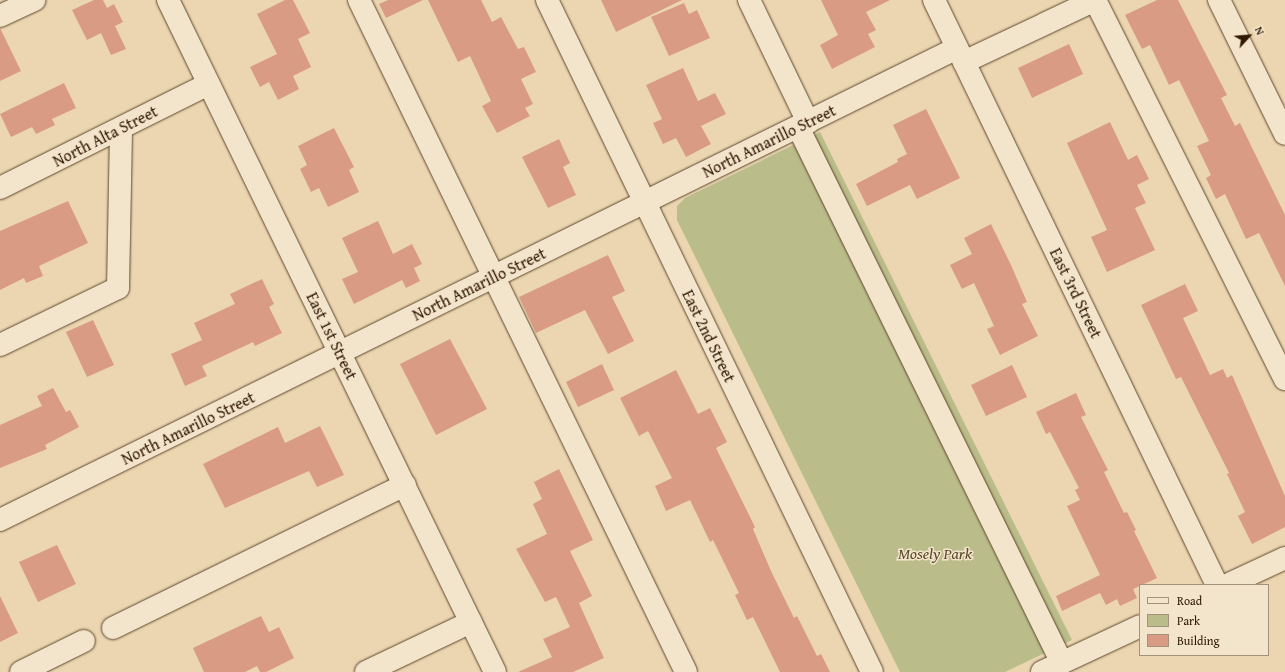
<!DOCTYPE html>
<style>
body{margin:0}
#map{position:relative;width:1285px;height:672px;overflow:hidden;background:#ecd6b1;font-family:"Gentium Book Plus",serif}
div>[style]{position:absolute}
.green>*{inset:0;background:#babd89}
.building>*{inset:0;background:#da9b85}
.roads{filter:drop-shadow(0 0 1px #5e472c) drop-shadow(0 0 1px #5e472c)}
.minor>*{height:22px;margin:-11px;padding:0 11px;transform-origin:11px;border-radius:11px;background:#f3e4cc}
span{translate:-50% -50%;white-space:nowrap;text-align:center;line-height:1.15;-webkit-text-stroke:3px #f3e4cc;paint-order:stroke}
.street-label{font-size:16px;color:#2f1700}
.park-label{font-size:16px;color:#594929;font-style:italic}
.legend{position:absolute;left:1139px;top:584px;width:130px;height:72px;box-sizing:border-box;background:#f3e4cc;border:1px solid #a5927a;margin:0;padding:5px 7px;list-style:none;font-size:12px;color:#2f1700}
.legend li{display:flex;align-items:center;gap:8px;height:20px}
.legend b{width:20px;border:1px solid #a5927a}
.north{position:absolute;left:1229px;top:16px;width:40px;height:40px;-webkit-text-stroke:3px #f3e4cc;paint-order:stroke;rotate:64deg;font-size:11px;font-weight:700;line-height:16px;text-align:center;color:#2f1700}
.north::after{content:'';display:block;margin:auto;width:14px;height:18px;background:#2f1700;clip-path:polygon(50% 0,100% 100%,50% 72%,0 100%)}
</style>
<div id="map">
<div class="green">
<div style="clip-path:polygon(820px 132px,1072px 640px,1005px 672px,900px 672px,677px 220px,677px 206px,685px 198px)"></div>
</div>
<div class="building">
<div style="clip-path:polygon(94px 0,103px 0,107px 8px,114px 4px,123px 22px,115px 26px,126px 49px,111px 55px,101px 33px,87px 40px,72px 10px)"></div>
<div style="clip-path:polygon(285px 0,293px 0,310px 33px,298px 39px,311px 67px,293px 76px,299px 89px,278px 100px,269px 82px,260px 87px,250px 67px,277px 54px,257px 14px)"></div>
<div style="clip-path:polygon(388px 0,423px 0,386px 18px,379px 4px)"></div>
<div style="clip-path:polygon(428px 0,481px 0,492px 22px,501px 17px,518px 49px,524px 47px,536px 72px,521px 79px,533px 104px,525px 108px,530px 116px,497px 133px,482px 106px,491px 101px,470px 56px,458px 62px)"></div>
<div style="clip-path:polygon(601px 0,682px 0,616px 32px)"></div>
<div style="clip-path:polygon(821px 0,890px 0,866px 12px,876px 30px,868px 34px,875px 47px,832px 69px,820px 45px,838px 35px)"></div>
<div style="clip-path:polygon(1157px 0,1178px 0,1227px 95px,1221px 98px,1235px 126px,1240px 123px,1285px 215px,1285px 286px,1259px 233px,1246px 239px,1225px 194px,1216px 199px,1206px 178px,1211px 175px,1197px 146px,1209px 141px,1179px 80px,1169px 85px,1150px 45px,1142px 49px,1125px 15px)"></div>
<div style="clip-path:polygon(684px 3px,689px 14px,697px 10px,710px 38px,669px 56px,651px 17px)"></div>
<div style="clip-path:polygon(0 28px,21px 71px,0 81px)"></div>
<div style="clip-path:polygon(1069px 44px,1083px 74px,1032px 98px,1018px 68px)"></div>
<div style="clip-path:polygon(683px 68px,698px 101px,715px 93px,726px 114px,701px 126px,711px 144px,686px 157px,676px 138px,663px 144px,653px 123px,662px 119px,646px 85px)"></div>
<div style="clip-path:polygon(64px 83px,76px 108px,52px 119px,55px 125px,36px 134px,32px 127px,11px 137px,0 114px)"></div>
<div style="clip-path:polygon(926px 109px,960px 178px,917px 199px,910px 185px,867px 206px,856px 184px,898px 162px,897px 159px,907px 154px,893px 125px)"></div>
<div style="clip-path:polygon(1110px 122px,1128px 160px,1137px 155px,1149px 179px,1137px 185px,1146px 203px,1135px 208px,1155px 250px,1107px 272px,1091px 237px,1107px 230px,1067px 143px)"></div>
<div style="clip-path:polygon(334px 128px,354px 167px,349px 170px,359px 192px,328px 207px,319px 188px,311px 192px,300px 169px,307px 165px,298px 146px)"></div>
<div style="clip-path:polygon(559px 139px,570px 163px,563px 167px,576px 195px,548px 208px,522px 157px)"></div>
<div style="clip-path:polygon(68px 201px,88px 243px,39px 266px,43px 276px,26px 283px,24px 278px,0 290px,0 231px)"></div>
<div style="clip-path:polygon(378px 221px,393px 254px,412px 244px,422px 264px,414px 268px,420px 281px,406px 288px,402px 280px,354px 304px,342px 279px,358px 272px,342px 238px)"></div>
<div style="clip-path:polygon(991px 224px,1011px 265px,1027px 302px,1022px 304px,1038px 336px,1000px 355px,987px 329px,994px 326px,974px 283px,962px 289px,950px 265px,972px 254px,964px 238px)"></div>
<div style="clip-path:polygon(608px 255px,625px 291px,612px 297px,634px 341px,608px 354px,585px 310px,536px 333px,519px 297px)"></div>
<div style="clip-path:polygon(262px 279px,274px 304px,269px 307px,282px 333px,255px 346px,253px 342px,202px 366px,207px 376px,185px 386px,171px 354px,202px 340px,194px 323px,235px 304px,230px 294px)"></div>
<div style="clip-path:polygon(1185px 284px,1198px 311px,1183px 318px,1210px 375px,1223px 369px,1227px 378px,1232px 375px,1285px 496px,1285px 527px,1252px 544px,1238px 516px,1245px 512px,1227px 474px,1229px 473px,1181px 377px,1176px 379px,1141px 305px)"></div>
<div style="clip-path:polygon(93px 320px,114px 365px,87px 377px,66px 332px)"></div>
<div style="clip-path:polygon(450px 339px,487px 409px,436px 435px,400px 364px)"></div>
<div style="clip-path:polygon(602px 364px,614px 390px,578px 407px,566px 382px)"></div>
<div style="clip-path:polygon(1012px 365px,1027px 397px,986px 416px,971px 385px)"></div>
<div style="clip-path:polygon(676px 370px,698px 414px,710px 408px,727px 442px,716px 448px,755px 527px,753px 529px,771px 571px,794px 618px,797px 616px,817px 656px,821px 654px,830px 672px,780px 672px,753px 617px,747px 620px,735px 595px,739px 593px,713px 540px,710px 542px,690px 500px,666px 511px,655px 486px,672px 478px,648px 431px,639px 436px,620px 398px)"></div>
<div style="clip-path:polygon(53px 388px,66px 412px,70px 410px,79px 427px,45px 445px,47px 449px,0 468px,0 425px,42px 406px,37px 396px)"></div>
<div style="clip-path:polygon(1076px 393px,1086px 415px,1081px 417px,1108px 470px,1104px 472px,1124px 513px,1127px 512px,1136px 530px,1134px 531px,1157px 578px,1133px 589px,1137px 598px,1120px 606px,1117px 599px,1106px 605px,1100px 593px,1062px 611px,1056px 596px,1100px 575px,1067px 506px,1080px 500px,1075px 490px,1079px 488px,1050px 432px,1046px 434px,1036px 412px)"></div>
<div style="clip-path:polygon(320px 426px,344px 475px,317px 487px,309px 471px,225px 508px,203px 464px,278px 427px,285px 443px)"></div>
<div style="clip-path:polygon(559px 469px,593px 540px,570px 551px,592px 596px,579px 603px,604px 658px,573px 672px,518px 672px,552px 657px,543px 639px,570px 627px,556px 597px,545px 602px,516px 549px,547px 534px,533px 504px,542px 499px,534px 482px)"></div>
<div style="clip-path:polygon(57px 545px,76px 584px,38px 602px,19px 562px)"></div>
<div style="clip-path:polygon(0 596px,18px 633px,0 642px)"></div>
<div style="clip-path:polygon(261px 616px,269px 632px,279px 627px,294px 658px,266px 672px,260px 672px,257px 666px,245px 672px,204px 672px,193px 648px)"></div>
</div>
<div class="roads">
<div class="minor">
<div style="left:168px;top:0;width:747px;rotate:64.05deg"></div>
<div style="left:359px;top:0;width:747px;rotate:64.05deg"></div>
<div style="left:547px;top:0;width:746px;rotate:64.19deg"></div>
<div style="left:749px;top:0;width:136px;rotate:64.2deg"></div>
<div style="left:934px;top:0;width:650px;rotate:64.18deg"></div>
<div style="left:1095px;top:0;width:424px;rotate:63.4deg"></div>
<div style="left:1219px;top:0;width:149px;rotate:63.8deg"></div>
<div style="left:0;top:16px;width:38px;rotate:-25deg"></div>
<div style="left:964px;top:62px;width:145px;rotate:-25.3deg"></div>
<div style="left:798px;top:127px;width:597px;rotate:63.78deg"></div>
<div style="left:0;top:188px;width:233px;rotate:-26.5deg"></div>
<div style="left:0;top:345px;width:131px;rotate:-25.8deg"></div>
<div style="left:118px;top:288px;width:160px;rotate:-88.9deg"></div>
<div style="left:0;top:520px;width:1067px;rotate:-26.25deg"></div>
<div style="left:1227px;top:585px;width:64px;rotate:-25deg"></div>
<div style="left:113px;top:628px;width:325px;rotate:-26.1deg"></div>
<div style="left:21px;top:672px;width:70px;rotate:-26.2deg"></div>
<div style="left:366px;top:672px;width:116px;rotate:-25.5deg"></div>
<div style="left:1042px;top:672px;width:108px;rotate:-25.1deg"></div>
</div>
</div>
<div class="street-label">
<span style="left:105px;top:136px;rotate:-27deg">North Alta Street</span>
<span style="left:769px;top:141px;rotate:-26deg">North Amarillo Street</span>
<span style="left:479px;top:284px;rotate:-26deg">North Amarillo Street</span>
<span style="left:1076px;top:293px;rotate:64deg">East 3rd Street</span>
<span style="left:332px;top:336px;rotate:64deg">East 1st Street</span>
<span style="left:709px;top:336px;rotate:64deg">East 2nd Street</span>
<span style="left:188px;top:428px;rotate:-26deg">North Amarillo Street</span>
</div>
<div class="park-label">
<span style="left:935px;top:553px">Mosely Park</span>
</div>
<ul class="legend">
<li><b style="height:5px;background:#f3e4cc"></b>Road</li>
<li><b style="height:11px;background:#babd89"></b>Park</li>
<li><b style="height:11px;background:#da9b85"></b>Building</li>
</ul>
<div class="north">N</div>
</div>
